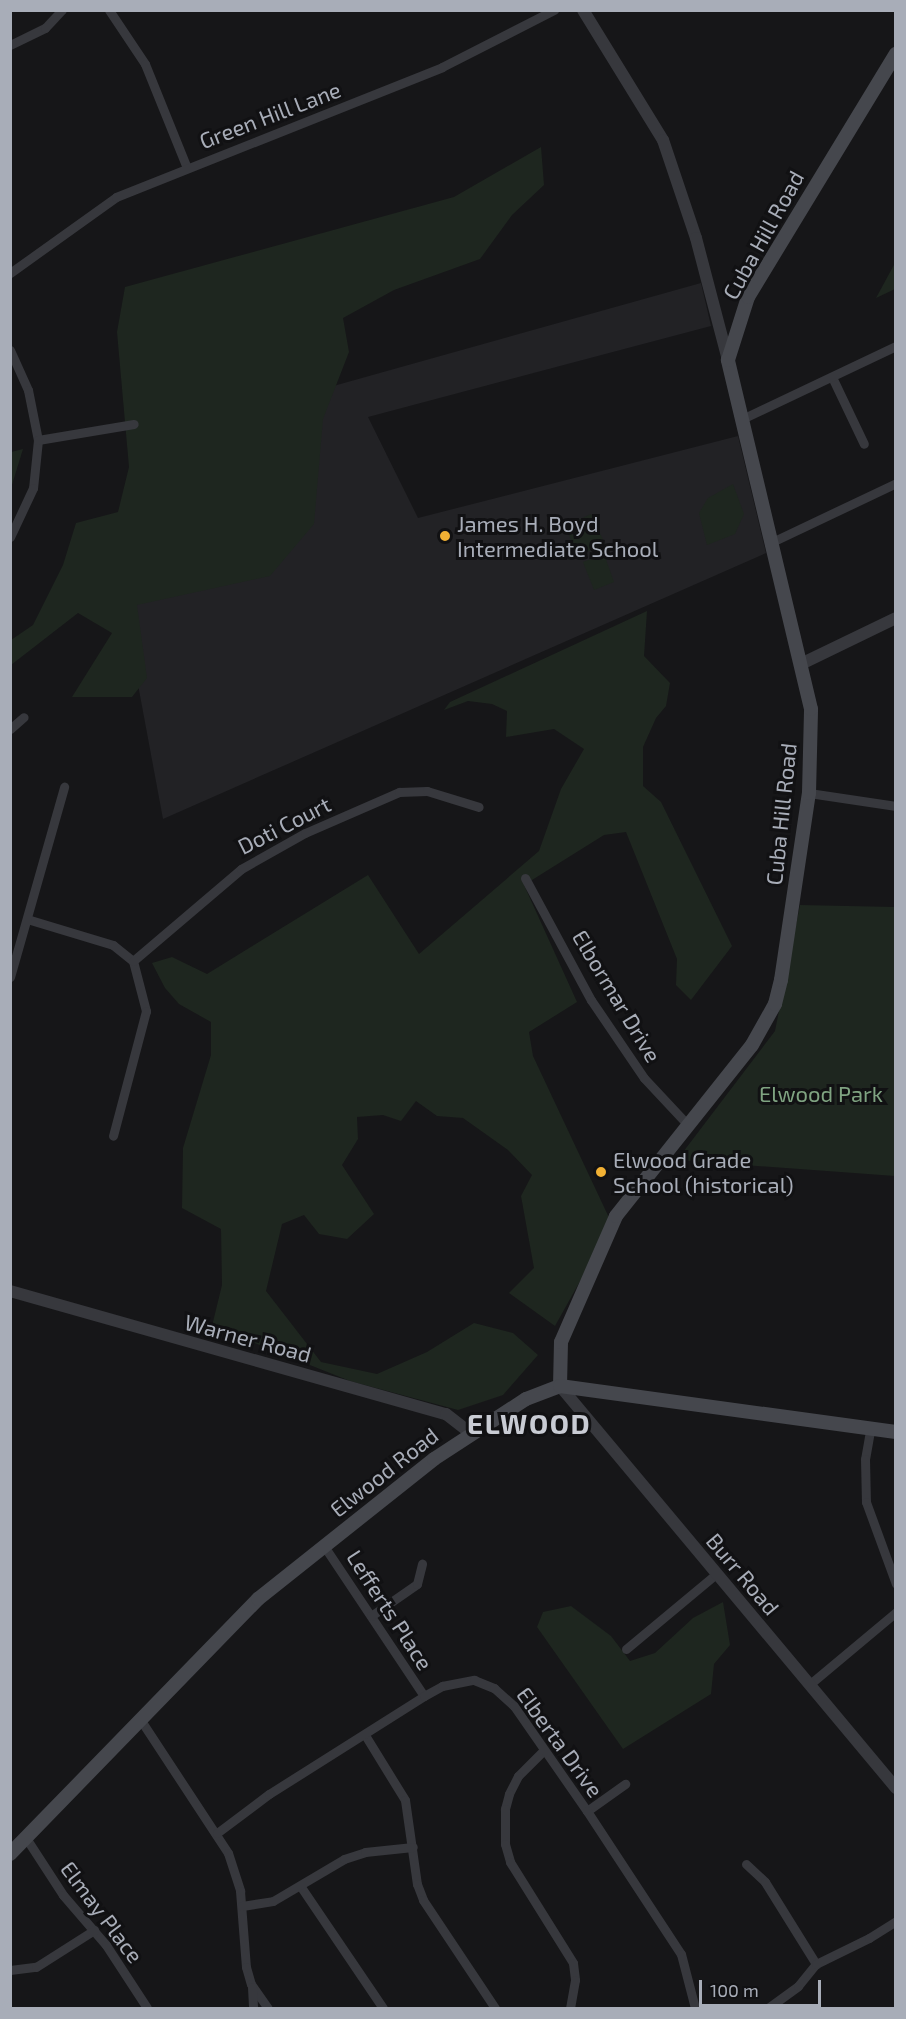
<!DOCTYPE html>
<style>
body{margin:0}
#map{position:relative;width:906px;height:2019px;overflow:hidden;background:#161618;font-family:"Exo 2",sans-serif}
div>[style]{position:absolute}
.built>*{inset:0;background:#222225}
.green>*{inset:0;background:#1e261f}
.minor>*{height:9px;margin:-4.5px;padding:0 4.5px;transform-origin:4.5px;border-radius:4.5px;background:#37383d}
.tertiary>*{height:12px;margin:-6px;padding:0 6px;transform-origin:6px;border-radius:6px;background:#37383d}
.secondary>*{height:14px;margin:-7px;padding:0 7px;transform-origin:7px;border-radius:7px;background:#45474d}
.dots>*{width:16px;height:16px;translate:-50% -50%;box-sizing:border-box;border:3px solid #111113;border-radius:50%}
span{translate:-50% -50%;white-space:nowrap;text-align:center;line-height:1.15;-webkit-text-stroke:6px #111113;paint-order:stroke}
.street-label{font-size:22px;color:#a8adb8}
.poi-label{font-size:22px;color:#a8adb8}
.left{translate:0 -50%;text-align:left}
.park-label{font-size:22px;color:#7fa381}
.district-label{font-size:28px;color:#c9ccd4;font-weight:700;letter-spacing:1.5px}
.frame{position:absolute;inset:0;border:12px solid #a8adb8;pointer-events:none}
.scale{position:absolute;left:699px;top:1980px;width:122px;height:27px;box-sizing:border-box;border:3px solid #a8adb8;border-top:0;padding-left:8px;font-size:18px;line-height:21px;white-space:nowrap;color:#a8adb8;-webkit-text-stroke:4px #111113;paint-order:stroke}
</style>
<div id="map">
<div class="built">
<div style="clip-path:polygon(701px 283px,711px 326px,368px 417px,418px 518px,738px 436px,766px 553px,163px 819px,139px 690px,126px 595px,133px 442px)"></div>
</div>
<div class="green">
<div style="clip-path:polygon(541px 147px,544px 185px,512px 215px,480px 259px,394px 290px,343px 318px,349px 352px,323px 419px,314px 524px,270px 576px,137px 605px,147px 678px,132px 697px,72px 697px,112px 633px,78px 613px,11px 665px,11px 640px,33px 625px,63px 565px,76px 523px,118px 512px,129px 467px,117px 332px,125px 287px,454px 197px)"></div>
<div style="clip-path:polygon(895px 263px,895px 289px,876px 298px)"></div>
<div style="clip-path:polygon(23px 449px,11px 488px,11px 452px)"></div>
<div style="clip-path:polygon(733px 484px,744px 514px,735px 534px,707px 545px,699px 513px,708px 498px)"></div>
<div style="clip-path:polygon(591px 514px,605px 544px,578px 556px,565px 526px)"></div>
<div style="clip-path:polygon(604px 554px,614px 582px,594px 590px,583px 562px)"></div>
<div style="clip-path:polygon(647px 611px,644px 656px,670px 683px,666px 706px,656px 718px,643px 747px,643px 786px,661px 802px,732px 946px,691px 1000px,676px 985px,677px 959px,626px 832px,604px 835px,524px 885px,577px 1002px,529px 1032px,533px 1056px,612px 1224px,555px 1326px,509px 1293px,534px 1268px,521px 1196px,532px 1175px,508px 1150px,463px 1118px,437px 1116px,416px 1101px,401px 1121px,383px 1115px,357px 1117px,358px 1139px,342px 1165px,374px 1214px,347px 1239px,319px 1234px,304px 1215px,282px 1224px,266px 1291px,321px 1362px,377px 1374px,427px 1352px,474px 1323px,513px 1333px,538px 1355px,503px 1395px,458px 1410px,350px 1381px,212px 1326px,222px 1285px,221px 1229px,182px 1208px,183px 1148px,211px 1055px,211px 1022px,179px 1004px,165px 988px,152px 963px,172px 957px,207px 974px,368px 875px,419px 954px,539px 851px,561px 789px,584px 749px,554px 729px,506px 737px,507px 711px,492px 704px,468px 701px,444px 710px,450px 702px)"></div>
<div style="clip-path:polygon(800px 905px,895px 907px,895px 1176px,677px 1160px,775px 1031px)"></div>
<div style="clip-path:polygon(723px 1602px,730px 1645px,714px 1664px,711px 1694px,623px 1749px,537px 1627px,543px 1612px,571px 1606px,611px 1636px,630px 1661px,655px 1653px,693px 1618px)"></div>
</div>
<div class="minor">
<div style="left:109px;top:10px;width:65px;rotate:56.3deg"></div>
<div style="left:145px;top:64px;width:112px;rotate:68deg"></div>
<div style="left:10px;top:45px;width:39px;rotate:-26deg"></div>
<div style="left:45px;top:28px;width:25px;rotate:-47deg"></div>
<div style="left:10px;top:273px;width:130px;rotate:-35.6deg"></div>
<div style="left:116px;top:197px;width:351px;rotate:-21.7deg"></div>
<div style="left:442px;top:67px;width:126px;rotate:-27deg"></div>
<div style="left:10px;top:350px;width:44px;rotate:65.8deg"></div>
<div style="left:28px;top:390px;width:51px;rotate:78.7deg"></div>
<div style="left:38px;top:440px;width:48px;rotate:95.9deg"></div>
<div style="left:33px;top:488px;width:54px;rotate:115.1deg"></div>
<div style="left:832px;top:377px;width:74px;rotate:64.5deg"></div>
<div style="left:742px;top:419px;width:170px;rotate:-25.4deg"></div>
<div style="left:38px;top:440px;width:97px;rotate:-9.5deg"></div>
<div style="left:772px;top:542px;width:137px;rotate:-25.4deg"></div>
<div style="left:10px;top:729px;width:18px;rotate:-41deg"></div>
<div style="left:809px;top:793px;width:88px;rotate:8.5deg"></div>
<div style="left:525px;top:878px;width:139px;rotate:61.6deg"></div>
<div style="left:591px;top:1000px;width:94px;rotate:55.8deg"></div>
<div style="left:644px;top:1078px;width:64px;rotate:46.9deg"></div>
<div style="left:27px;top:919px;width:90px;rotate:16.8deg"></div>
<div style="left:113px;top:945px;width:26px;rotate:39deg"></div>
<div style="left:133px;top:961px;width:52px;rotate:75.4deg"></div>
<div style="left:146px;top:1011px;width:129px;rotate:104.8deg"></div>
<div style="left:133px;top:961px;width:142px;rotate:-40.4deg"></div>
<div style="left:241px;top:869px;width:73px;rotate:-29.4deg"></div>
<div style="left:305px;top:833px;width:103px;rotate:-23.6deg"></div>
<div style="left:399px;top:792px;width:28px;rotate:-2deg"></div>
<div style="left:427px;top:791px;width:54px;rotate:17.1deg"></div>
<div style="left:10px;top:977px;width:198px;rotate:-74.1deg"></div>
<div style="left:870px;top:1431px;width:28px;rotate:100deg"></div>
<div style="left:865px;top:1459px;width:43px;rotate:88.7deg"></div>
<div style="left:866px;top:1502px;width:87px;rotate:69.9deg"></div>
<div style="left:324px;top:1546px;width:180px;rotate:56.3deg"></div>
<div style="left:371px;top:1616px;width:56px;rotate:-34.8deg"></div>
<div style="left:417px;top:1584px;width:21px;rotate:-76deg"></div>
<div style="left:626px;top:1649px;width:117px;rotate:-39.8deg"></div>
<div style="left:810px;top:1684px;width:112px;rotate:-39.9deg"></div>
<div style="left:140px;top:1719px;width:160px;rotate:56.7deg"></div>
<div style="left:228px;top:1853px;width:40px;rotate:72deg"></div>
<div style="left:240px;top:1891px;width:76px;rotate:85.5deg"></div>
<div style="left:246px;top:1967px;width:18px;rotate:74deg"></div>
<div style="left:251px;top:1984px;width:29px;rotate:55deg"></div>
<div style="left:365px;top:1735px;width:76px;rotate:58.4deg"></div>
<div style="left:405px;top:1800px;width:85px;rotate:81.9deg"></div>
<div style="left:417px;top:1884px;width:17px;rotate:69deg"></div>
<div style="left:423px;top:1900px;width:130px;rotate:56.3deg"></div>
<div style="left:544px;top:1750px;width:37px;rotate:135deg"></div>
<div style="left:518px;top:1776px;width:20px;rotate:117deg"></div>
<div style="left:509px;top:1794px;width:16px;rotate:105deg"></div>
<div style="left:505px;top:1809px;width:35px;rotate:90deg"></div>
<div style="left:505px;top:1844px;width:19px;rotate:74deg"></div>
<div style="left:510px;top:1862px;width:119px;rotate:58deg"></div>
<div style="left:573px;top:1963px;width:17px;rotate:83deg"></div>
<div style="left:575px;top:1980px;width:28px;rotate:100deg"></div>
<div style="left:587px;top:1811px;width:47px;rotate:-35.4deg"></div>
<div style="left:217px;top:1833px;width:65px;rotate:-36.9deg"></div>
<div style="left:269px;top:1794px;width:183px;rotate:-32.3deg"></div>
<div style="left:424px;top:1696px;width:21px;rotate:-29deg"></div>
<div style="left:442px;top:1686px;width:33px;rotate:-11deg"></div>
<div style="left:474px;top:1680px;width:22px;rotate:22deg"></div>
<div style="left:494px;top:1688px;width:27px;rotate:42deg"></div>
<div style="left:514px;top:1706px;width:128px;rotate:55.2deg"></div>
<div style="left:587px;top:1811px;width:171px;rotate:56.7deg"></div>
<div style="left:681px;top:1954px;width:56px;rotate:75.5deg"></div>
<div style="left:26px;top:1838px;width:68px;rotate:57deg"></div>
<div style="left:63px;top:1895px;width:66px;rotate:49.3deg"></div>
<div style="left:106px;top:1945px;width:75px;rotate:56.9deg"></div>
<div style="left:746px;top:1864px;width:26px;rotate:43deg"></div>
<div style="left:765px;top:1882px;width:97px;rotate:58.1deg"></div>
<div style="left:301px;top:1887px;width:146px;rotate:55.9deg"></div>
<div style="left:242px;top:1906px;width:31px;rotate:-9deg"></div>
<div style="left:273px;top:1901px;width:82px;rotate:-30.6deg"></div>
<div style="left:344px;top:1859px;width:22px;rotate:-18deg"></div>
<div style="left:365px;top:1852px;width:48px;rotate:-5.9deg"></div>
<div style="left:10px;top:1970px;width:26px;rotate:-7deg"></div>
<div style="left:36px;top:1967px;width:69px;rotate:-32.5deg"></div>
<div style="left:252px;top:1987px;width:21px;rotate:87deg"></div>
<div style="left:768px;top:2008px;width:37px;rotate:-36deg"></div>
<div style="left:798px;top:1986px;width:28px;rotate:-51deg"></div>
<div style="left:816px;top:1964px;width:59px;rotate:-26.1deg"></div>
<div style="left:869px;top:1938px;width:32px;rotate:-32deg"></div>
</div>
<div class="tertiary">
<div style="left:583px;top:10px;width:153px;rotate:58.4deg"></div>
<div style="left:663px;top:140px;width:103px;rotate:71.4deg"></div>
<div style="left:696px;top:238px;width:126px;rotate:75.3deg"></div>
<div style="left:803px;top:663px;width:103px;rotate:-25.8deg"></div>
<div style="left:10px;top:1291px;width:453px;rotate:15.8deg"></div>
<div style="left:446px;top:1414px;width:31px;rotate:38deg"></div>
<div style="left:560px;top:1386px;width:524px;rotate:50.11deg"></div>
</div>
<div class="secondary">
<div style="left:560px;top:1386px;width:44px;rotate:-88.7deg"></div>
<div style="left:561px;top:1342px;width:137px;rotate:-66.4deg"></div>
<div style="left:616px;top:1216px;width:218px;rotate:-51.5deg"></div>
<div style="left:752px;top:1045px;width:47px;rotate:-60.7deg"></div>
<div style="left:775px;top:1004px;width:25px;rotate:-76deg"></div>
<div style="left:781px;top:980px;width:189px;rotate:-81.5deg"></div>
<div style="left:809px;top:793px;width:84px;rotate:-88.6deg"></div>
<div style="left:811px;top:709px;width:359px;rotate:-103.4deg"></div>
<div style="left:728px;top:360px;width:66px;rotate:-72.4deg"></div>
<div style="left:748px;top:297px;width:285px;rotate:-58.7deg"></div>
<div style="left:10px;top:1854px;width:356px;rotate:-45.8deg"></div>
<div style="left:258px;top:1599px;width:225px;rotate:-38.5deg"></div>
<div style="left:434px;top:1459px;width:110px;rotate:-33.1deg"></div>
<div style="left:526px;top:1399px;width:36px;rotate:-21deg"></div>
<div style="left:560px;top:1386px;width:339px;rotate:7.8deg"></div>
</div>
<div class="dots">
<div style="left:445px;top:536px;background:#f2b134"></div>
<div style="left:601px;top:1172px;background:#f2b134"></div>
</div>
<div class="street-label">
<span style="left:270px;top:115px;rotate:-21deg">Green Hill Lane</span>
<span style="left:763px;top:235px;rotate:-61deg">Cuba Hill Road</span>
<span style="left:781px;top:814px;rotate:-84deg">Cuba Hill Road</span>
<span style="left:284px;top:825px;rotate:-27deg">Doti Court</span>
<span style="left:617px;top:996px;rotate:59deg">Elbormar Drive</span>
<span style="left:248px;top:1338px;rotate:15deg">Warner Road</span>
<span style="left:384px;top:1472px;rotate:-38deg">Elwood Road</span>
<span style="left:743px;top:1574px;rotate:50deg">Burr Road</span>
<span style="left:390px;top:1610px;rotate:57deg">Lefferts Place</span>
<span style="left:560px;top:1742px;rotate:54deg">Elberta Drive</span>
<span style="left:102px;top:1912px;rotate:53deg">Elmay Place</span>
</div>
<div class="poi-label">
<span class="left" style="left:457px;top:536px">James H. Boyd<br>Intermediate School</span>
<span class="left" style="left:613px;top:1172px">Elwood Grade<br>School (historical)</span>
</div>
<div class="park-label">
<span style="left:821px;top:1094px">Elwood Park</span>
</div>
<div class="district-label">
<span style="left:529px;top:1423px">ELWOOD</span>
</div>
<div class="frame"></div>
<div class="scale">100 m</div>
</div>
